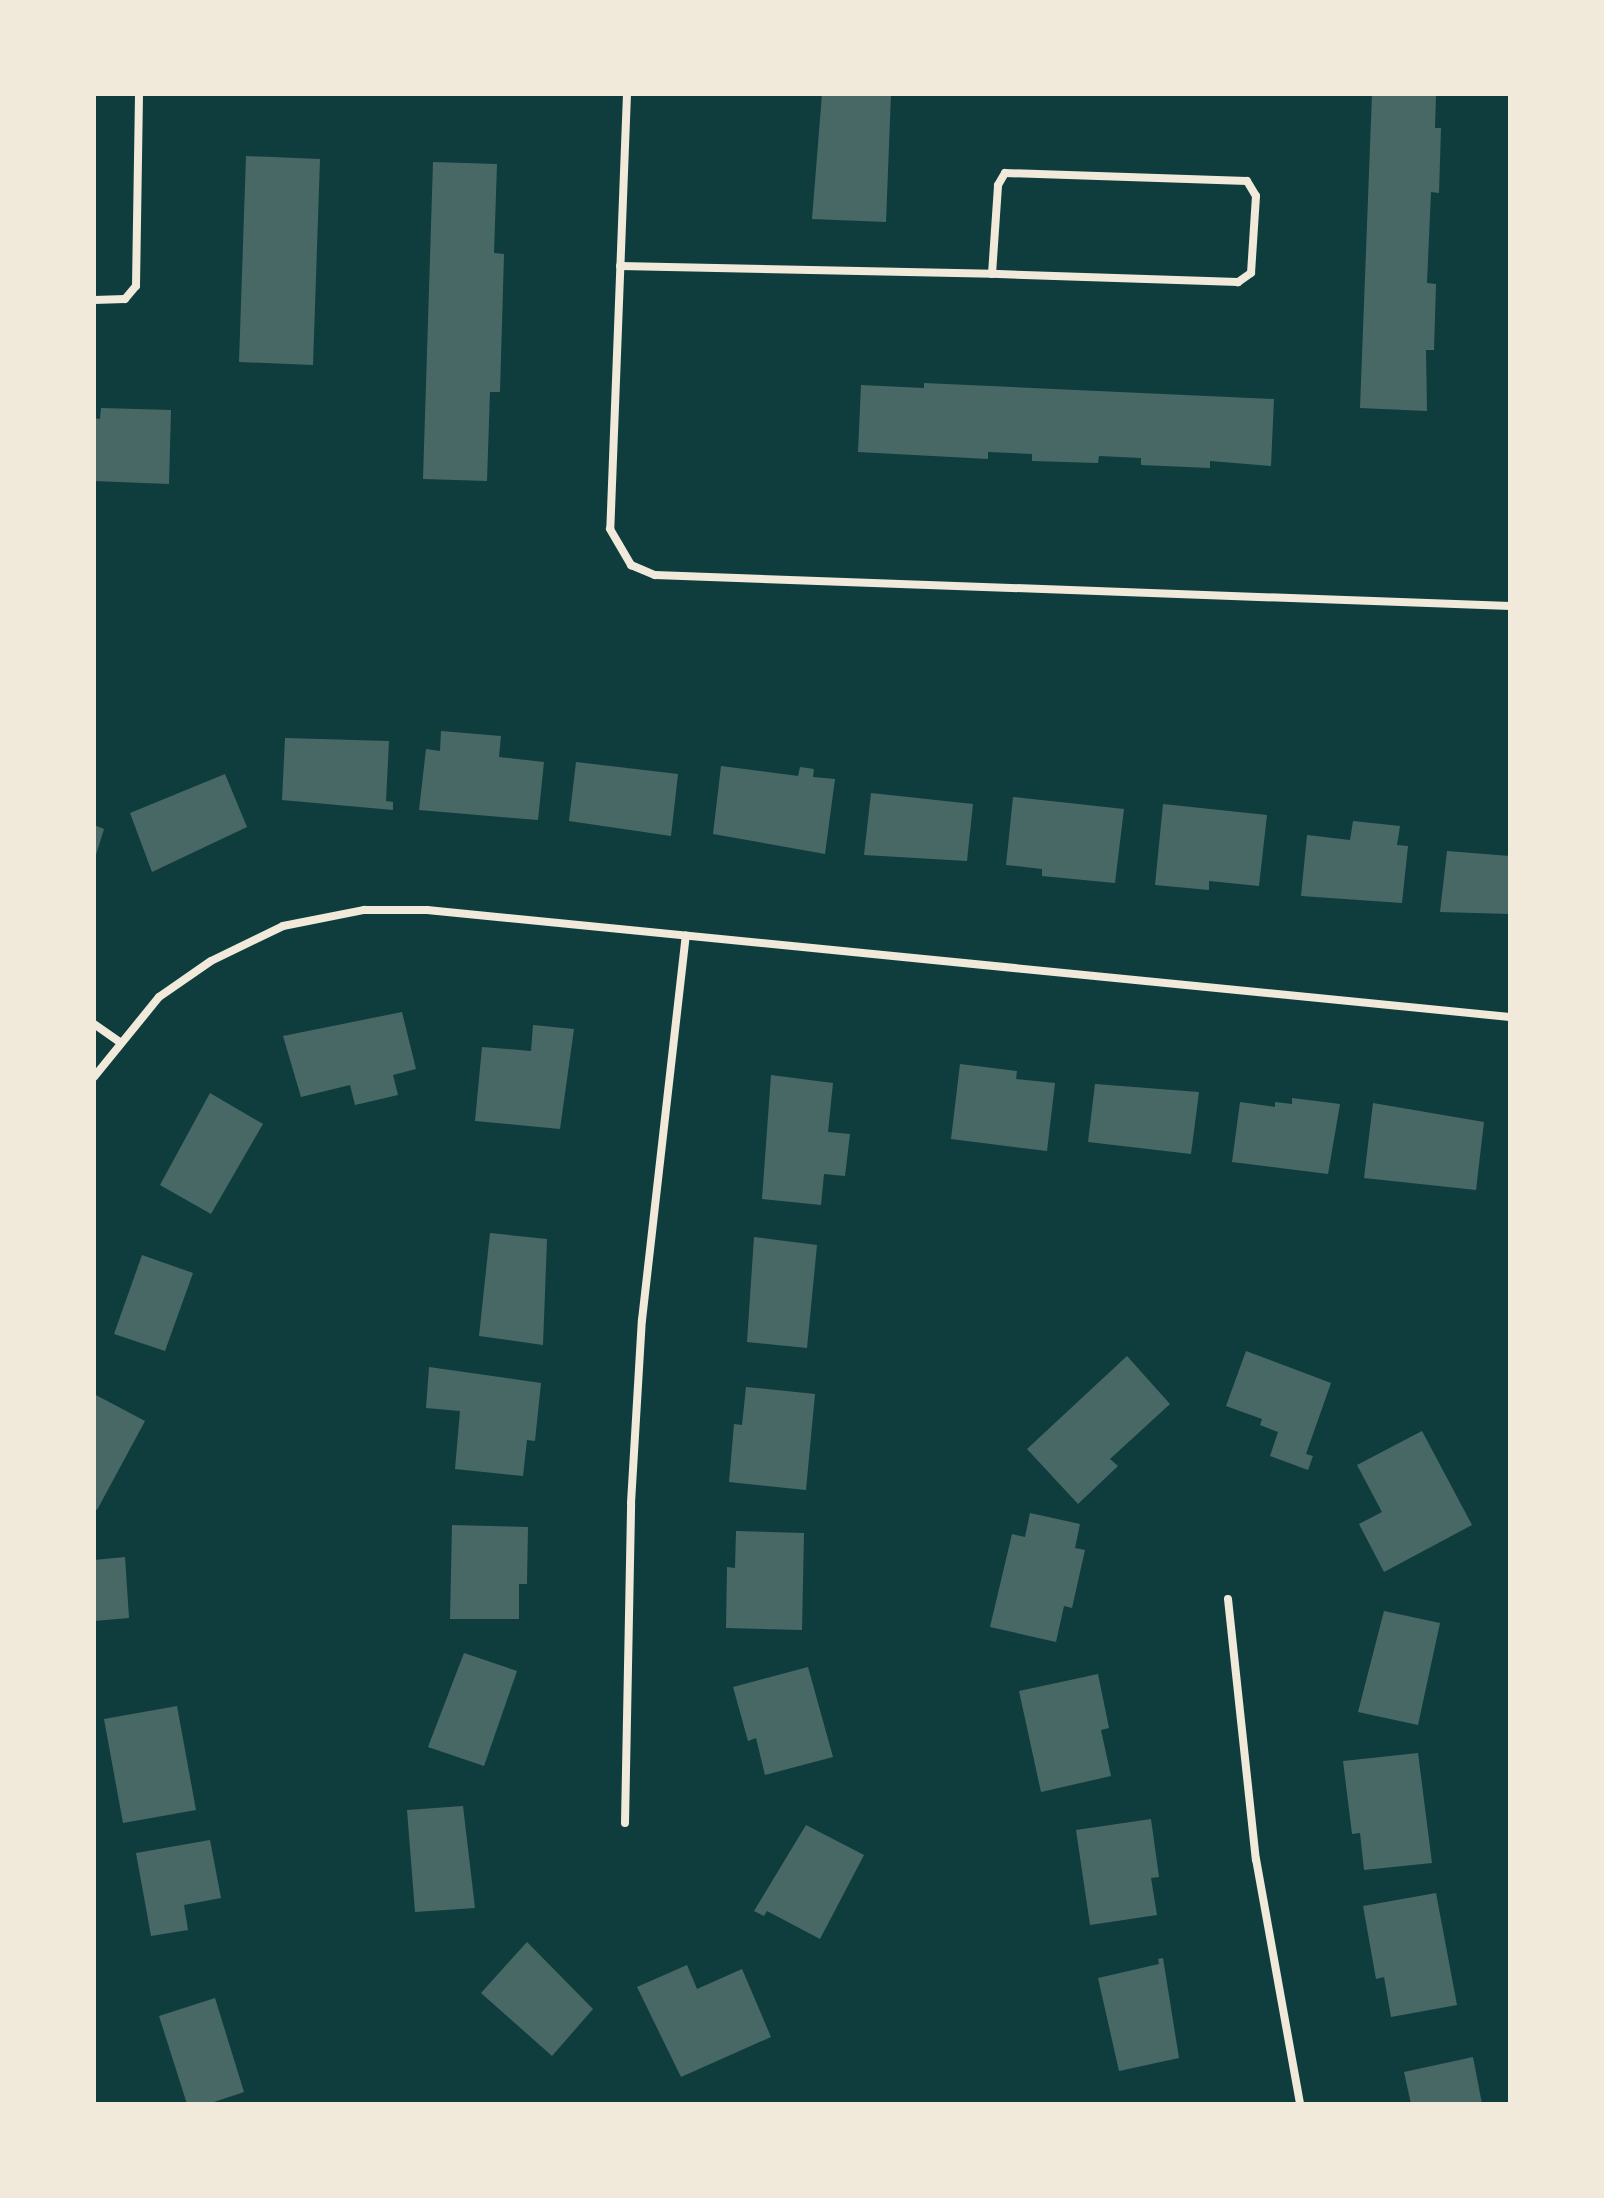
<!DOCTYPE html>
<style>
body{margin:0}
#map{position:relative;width:1604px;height:2198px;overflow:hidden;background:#0f3d3e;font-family:Quicksand,sans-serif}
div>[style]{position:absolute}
.building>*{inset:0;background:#486865}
.minor>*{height:8px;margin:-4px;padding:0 4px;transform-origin:4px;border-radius:4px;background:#f1e9da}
span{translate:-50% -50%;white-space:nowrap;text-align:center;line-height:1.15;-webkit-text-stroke:7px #f1e9da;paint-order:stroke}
.frame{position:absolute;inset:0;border:96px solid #f1e9da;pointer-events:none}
</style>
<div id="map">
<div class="building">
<div style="clip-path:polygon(822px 94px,891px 94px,886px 222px,812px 219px)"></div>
<div style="clip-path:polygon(1372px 94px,1436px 94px,1435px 128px,1441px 128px,1439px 193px,1431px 192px,1427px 283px,1436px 284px,1434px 350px,1426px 350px,1427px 411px,1360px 408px)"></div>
<div style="clip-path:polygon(246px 156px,320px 159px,313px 365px,239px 362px)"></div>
<div style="clip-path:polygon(433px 162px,497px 164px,494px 253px,504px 254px,500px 392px,490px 392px,487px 481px,423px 479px)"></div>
<div style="clip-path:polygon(924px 383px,1274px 399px,1271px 466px,1210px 461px,1210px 468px,1141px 465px,1141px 458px,1099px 456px,1098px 463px,1032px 461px,1032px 454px,988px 452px,988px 459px,858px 452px,861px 385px,924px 388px)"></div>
<div style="clip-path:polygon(101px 408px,171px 410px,169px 484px,94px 481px,94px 418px,100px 419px)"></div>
<div style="clip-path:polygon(441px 731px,501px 736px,499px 757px,544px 762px,538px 820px,419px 810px,426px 749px,440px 751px)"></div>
<div style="clip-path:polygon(285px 738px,389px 741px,386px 801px,393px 802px,393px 810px,282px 800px)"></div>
<div style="clip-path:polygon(576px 762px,678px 774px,671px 836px,569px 821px)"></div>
<div style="clip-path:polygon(721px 766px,798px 776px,800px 767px,814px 769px,813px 777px,835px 779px,825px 854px,713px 834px)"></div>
<div style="clip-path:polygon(225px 774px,247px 827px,152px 872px,130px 813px)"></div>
<div style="clip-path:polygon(871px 793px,973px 804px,967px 861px,864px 855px)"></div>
<div style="clip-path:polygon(1013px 797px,1124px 809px,1115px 883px,1042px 876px,1042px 869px,1006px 865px)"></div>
<div style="clip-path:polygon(1163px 804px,1267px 815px,1259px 886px,1209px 881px,1209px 890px,1155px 885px)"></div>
<div style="clip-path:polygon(1353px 821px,1400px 826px,1397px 845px,1408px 846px,1402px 903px,1301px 896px,1307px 835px,1350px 840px)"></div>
<div style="clip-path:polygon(94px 825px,104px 829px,95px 858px,94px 858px)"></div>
<div style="clip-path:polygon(1447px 851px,1510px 856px,1510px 914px,1440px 912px)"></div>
<div style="clip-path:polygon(402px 1012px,416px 1069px,393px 1075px,398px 1095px,355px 1105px,350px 1085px,301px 1097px,283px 1036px)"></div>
<div style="clip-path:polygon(533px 1025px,574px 1029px,560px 1129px,475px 1121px,482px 1047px,531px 1051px)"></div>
<div style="clip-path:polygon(960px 1064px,1017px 1071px,1016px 1079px,1055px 1083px,1047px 1151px,951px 1139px)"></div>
<div style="clip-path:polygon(771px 1075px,833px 1083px,828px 1132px,850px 1134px,845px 1176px,824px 1174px,821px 1205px,762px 1199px)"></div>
<div style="clip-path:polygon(1095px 1084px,1199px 1092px,1191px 1154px,1088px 1142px)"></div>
<div style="clip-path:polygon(210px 1093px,263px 1124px,211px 1214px,160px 1185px)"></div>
<div style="clip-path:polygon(1292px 1098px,1340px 1104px,1328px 1174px,1232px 1162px,1240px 1102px,1275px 1107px,1275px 1102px,1292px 1104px)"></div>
<div style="clip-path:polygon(1373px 1103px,1484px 1122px,1476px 1190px,1364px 1178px)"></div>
<div style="clip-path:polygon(490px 1233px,547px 1239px,543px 1345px,479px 1336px)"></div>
<div style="clip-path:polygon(754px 1237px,817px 1245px,807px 1348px,747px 1342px)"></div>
<div style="clip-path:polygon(142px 1255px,193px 1273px,165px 1351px,114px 1334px)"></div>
<div style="clip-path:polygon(1246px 1351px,1331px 1383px,1306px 1454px,1313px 1456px,1308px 1470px,1270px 1456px,1278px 1432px,1260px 1425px,1262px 1419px,1226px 1406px)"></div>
<div style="clip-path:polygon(1127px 1356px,1170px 1404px,1110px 1459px,1118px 1466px,1078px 1504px,1027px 1449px)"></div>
<div style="clip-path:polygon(429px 1367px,541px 1383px,535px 1441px,527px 1440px,523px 1476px,455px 1469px,460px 1411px,426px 1408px)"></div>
<div style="clip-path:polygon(746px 1387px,815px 1394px,806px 1490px,729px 1482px,734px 1424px,742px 1425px)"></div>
<div style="clip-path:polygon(94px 1394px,145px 1421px,97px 1510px,94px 1508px)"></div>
<div style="clip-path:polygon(1422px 1431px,1472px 1525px,1384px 1572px,1359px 1524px,1382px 1512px,1357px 1465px)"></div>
<div style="clip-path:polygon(1030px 1513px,1080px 1524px,1075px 1548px,1085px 1550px,1072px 1608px,1064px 1606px,1056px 1642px,990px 1627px,1012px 1534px,1025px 1537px)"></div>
<div style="clip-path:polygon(452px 1525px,528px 1527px,527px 1584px,519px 1584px,519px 1619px,450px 1619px)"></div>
<div style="clip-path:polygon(736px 1531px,804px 1533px,802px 1630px,726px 1628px,727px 1567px,735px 1568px)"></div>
<div style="clip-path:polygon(125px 1557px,129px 1618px,94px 1621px,94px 1560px)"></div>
<div style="clip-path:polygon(1384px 1611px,1440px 1623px,1418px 1725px,1358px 1712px)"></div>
<div style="clip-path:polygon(464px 1653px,517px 1671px,484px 1766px,428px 1747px)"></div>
<div style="clip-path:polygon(808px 1667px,833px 1757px,765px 1775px,756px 1738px,748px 1741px,733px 1687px)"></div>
<div style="clip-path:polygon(1098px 1674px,1109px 1728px,1101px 1730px,1111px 1776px,1041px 1792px,1019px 1691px)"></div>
<div style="clip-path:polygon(177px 1706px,196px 1810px,123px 1823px,104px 1719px)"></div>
<div style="clip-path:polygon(1418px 1753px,1432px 1863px,1364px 1870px,1360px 1833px,1352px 1834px,1343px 1761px)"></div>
<div style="clip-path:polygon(463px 1806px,475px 1908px,415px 1912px,407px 1810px)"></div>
<div style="clip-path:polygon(1151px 1819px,1159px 1877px,1151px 1878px,1157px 1915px,1090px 1925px,1076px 1830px)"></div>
<div style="clip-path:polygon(806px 1825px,864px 1855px,820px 1939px,767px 1911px,764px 1916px,754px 1911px)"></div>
<div style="clip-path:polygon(210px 1840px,221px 1898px,184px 1905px,188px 1930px,151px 1936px,136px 1853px)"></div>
<div style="clip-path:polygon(1436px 1893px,1457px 2005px,1391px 2017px,1384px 1977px,1376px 1979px,1363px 1906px)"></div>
<div style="clip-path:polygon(527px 1942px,593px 2009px,552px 2056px,481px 1993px)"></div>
<div style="clip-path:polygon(1163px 1958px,1179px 2058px,1119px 2071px,1098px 1978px,1159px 1964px,1158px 1959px)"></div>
<div style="clip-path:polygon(687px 1965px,697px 1989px,742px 1969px,771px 2037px,681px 2077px,637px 1987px)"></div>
<div style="clip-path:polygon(215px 1998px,244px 2092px,208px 2104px,187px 2104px,159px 2016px)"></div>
<div style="clip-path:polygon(1473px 2057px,1482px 2104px,1411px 2104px,1404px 2072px)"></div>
</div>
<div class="minor">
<div style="left:627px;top:94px;width:435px;rotate:92.2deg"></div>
<div style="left:610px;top:529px;width:42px;rotate:59.7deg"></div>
<div style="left:631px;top:565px;width:26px;rotate:23deg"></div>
<div style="left:655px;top:575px;width:856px;rotate:2.08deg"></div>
<div style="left:1005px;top:173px;width:242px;rotate:1.9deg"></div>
<div style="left:1247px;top:181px;width:17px;rotate:59deg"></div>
<div style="left:1256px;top:196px;width:77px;rotate:93.7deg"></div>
<div style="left:1251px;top:273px;width:16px;rotate:145deg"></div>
<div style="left:1238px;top:282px;width:246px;rotate:-178.1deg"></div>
<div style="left:992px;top:274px;width:89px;rotate:-86.1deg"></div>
<div style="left:998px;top:185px;width:14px;rotate:-60deg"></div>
<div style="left:620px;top:266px;width:372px;rotate:1.2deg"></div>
<div style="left:94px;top:300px;width:31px;rotate:-2deg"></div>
<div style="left:125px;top:299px;width:17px;rotate:-50deg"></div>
<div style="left:136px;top:286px;width:192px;rotate:-89.1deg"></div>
<div style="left:94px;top:1024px;width:32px;rotate:35deg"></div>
<div style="left:94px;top:1077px;width:103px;rotate:-50.9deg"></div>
<div style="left:159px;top:997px;width:63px;rotate:-34.7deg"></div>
<div style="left:211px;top:961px;width:80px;rotate:-25.9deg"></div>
<div style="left:283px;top:926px;width:83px;rotate:-11.2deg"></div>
<div style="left:364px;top:910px;width:63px"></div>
<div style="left:427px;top:910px;width:1088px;rotate:5.64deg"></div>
<div style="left:1228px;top:1599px;width:262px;rotate:83.9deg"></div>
<div style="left:1256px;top:1859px;width:249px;rotate:79.8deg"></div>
<div style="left:625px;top:1823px;width:320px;rotate:-88.9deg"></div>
<div style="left:631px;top:1503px;width:183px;rotate:-86.6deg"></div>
<div style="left:642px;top:1320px;width:387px;rotate:-83.5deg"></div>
</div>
<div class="frame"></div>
</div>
